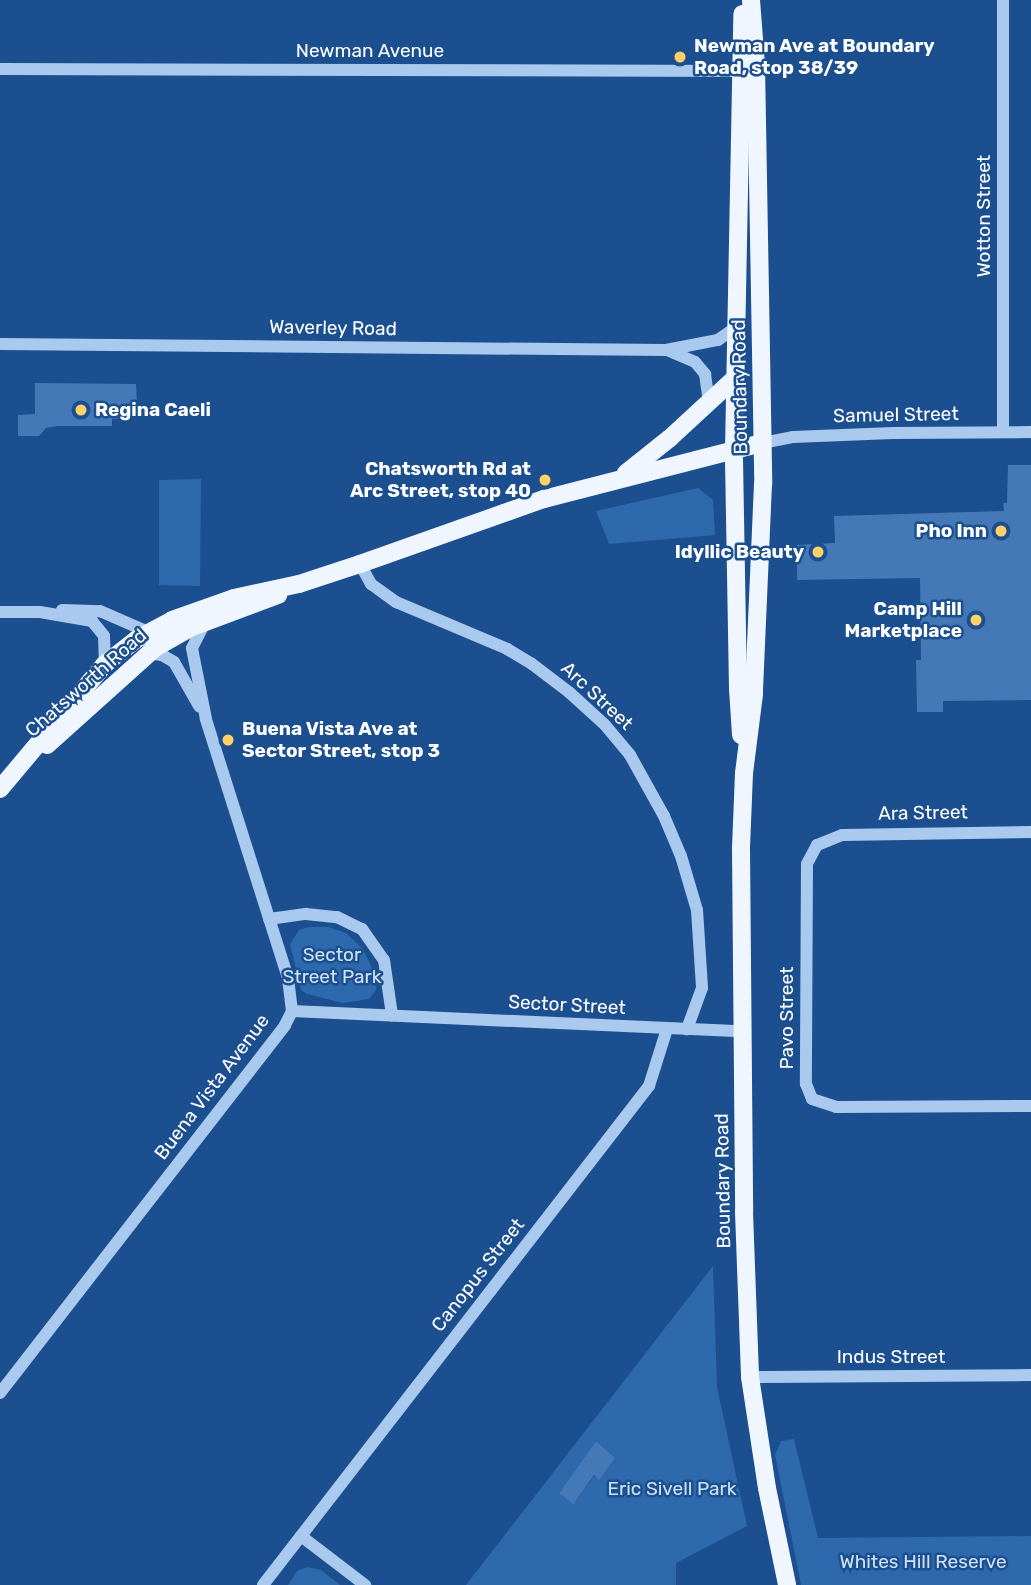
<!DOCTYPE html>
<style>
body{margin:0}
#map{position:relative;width:1031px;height:1585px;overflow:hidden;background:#1b4f8f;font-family:Rubik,sans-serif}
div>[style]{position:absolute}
.green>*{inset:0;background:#2e69ad}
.building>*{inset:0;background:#4478b7}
.minor>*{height:12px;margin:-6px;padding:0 6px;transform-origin:6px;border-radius:6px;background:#a9c9ee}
.major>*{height:18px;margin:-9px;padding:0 9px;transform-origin:9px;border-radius:9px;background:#f0f6ff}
.dots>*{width:19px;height:19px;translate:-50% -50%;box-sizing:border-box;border:4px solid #1b4f8f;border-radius:50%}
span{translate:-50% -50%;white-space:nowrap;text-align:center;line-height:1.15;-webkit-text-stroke:5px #1b4f8f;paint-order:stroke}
.poi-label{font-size:19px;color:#fff;font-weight:700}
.left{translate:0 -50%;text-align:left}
.right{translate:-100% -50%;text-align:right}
.street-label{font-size:19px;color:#fff}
.park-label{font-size:19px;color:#cfe3fa}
</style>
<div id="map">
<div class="green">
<div style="clip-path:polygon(201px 479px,200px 586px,159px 585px,159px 480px)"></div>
<div style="clip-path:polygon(698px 488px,713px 500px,715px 535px,609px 544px,596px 511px)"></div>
<div style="clip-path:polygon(308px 927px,328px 927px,346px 933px,363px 949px,377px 979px,376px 990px,369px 999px,343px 1003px,307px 994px,301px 990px,290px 944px,299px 930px)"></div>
<div style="clip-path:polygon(evenodd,713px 1266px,717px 1387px,747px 1526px,676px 1563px,676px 1585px,466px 1585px,713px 1266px,596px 1441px,615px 1458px,599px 1479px,594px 1476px,573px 1505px,559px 1493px,596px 1441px)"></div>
<div style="clip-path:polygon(794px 1439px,818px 1538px,1031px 1536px,1031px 1585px,801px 1585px,775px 1455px,781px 1441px)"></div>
<div style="clip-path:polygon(307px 1567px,321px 1570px,340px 1585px,288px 1585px,297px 1571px)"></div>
</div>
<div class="building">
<div style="clip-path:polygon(35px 383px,136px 384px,137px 404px,128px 405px,128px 418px,112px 419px,112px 426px,58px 426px,46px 428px,39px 436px,18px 436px,18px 415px,35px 414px)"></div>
<div style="clip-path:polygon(1008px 465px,1031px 465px,1031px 700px,943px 701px,943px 712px,917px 712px,916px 660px,921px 660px,920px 578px,797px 580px,797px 545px,835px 543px,834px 516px,1004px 511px,1003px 503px,1007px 503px)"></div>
<div style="clip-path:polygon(596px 1441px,615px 1458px,599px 1480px,594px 1475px,573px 1505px,559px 1493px)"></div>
</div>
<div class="minor">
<div style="left:1003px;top:0;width:432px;rotate:90deg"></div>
<div style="left:0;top:69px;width:741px;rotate:0.15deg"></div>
<div style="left:0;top:344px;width:666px;rotate:0.52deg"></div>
<div style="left:666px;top:350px;width:53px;rotate:-10.9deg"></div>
<div style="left:718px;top:340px;width:21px;rotate:-35deg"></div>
<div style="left:667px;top:350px;width:30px;rotate:23deg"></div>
<div style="left:695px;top:362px;width:16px;rotate:50deg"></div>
<div style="left:705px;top:374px;width:28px;rotate:82deg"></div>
<div style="left:762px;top:443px;width:32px;rotate:-11deg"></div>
<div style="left:793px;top:437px;width:100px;rotate:-2.3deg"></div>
<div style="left:893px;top:433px;width:138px;rotate:-0.4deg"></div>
<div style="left:360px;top:564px;width:23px;rotate:61deg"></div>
<div style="left:371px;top:584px;width:31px;rotate:36deg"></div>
<div style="left:396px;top:602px;width:121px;rotate:22.9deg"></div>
<div style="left:507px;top:649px;width:29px;rotate:31deg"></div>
<div style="left:532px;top:664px;width:48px;rotate:37.3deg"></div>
<div style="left:570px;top:693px;width:47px;rotate:42.4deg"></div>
<div style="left:605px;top:725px;width:39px;rotate:50deg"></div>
<div style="left:630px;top:755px;width:70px;rotate:60.9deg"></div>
<div style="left:664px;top:816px;width:43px;rotate:67deg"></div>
<div style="left:681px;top:856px;width:56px;rotate:73.5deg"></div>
<div style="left:697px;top:910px;width:78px;rotate:86.3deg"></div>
<div style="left:702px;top:988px;width:44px;rotate:110.1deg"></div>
<div style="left:62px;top:610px;width:38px;rotate:2deg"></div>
<div style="left:100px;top:611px;width:52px;rotate:23.6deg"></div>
<div style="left:0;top:612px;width:40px"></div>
<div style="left:40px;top:612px;width:53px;rotate:9.8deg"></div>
<div style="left:92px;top:621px;width:19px;rotate:51deg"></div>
<div style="left:104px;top:636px;width:28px;rotate:88deg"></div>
<div style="left:147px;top:653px;width:15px;rotate:8deg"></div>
<div style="left:162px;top:655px;width:14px;rotate:30deg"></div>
<div style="left:174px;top:662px;width:51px;rotate:60.4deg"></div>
<div style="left:1031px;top:832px;width:189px;rotate:179.1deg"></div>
<div style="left:842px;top:835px;width:27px;rotate:158deg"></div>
<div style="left:817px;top:845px;width:21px;rotate:118deg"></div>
<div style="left:807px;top:864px;width:220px;rotate:90.3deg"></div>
<div style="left:806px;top:1084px;width:16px;rotate:68deg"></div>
<div style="left:812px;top:1099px;width:25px;rotate:18deg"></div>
<div style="left:836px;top:1107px;width:195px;rotate:-0.3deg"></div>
<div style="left:269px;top:919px;width:37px;rotate:-8deg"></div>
<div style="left:306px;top:914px;width:31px;rotate:6deg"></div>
<div style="left:337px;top:917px;width:28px;rotate:26deg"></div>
<div style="left:362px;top:929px;width:38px;rotate:55deg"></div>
<div style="left:384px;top:960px;width:56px;rotate:81.7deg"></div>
<div style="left:292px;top:1011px;width:449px;rotate:2.6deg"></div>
<div style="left:750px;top:1377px;width:281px;rotate:-0.4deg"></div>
<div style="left:0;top:1393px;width:465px;rotate:-52.2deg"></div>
<div style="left:285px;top:1025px;width:16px;rotate:-63deg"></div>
<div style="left:292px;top:1011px;width:33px;rotate:-97deg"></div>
<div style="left:288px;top:978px;width:272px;rotate:-107.6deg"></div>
<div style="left:206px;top:719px;width:72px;rotate:-101.2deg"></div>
<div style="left:192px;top:648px;width:27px;rotate:-63deg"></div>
<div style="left:301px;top:1536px;width:81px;rotate:37.4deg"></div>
<div style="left:263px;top:1585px;width:631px;rotate:-52.28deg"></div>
<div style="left:649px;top:1086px;width:60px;rotate:-72.5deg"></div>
</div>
<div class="major">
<div style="left:751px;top:0;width:65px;rotate:85.6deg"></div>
<div style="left:756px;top:65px;width:419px;rotate:89deg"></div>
<div style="left:763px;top:484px;width:210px;rotate:92.5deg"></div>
<div style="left:754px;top:694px;width:80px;rotate:97.2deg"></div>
<div style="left:744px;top:773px;width:76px;rotate:92.3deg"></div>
<div style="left:741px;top:849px;width:363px;rotate:89.5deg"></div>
<div style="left:744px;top:1212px;width:165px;rotate:87.9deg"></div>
<div style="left:750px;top:1377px;width:112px;rotate:81.3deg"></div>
<div style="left:767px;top:1488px;width:99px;rotate:78.3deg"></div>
<div style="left:626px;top:473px;width:56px;rotate:-38.5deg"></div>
<div style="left:670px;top:438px;width:87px;rotate:-42.7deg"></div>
<div style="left:741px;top:735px;width:47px;rotate:-93.7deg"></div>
<div style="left:738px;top:688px;width:238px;rotate:-91deg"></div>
<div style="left:734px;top:450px;width:436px;rotate:-88.9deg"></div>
<div style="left:47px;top:745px;width:145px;rotate:-41.9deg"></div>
<div style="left:155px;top:648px;width:43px;rotate:-29.6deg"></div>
<div style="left:192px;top:627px;width:92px;rotate:-20.4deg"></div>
<div style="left:0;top:789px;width:163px;rotate:-50deg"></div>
<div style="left:105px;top:664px;width:41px;rotate:-38deg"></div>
<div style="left:137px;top:639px;width:40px;rotate:-28deg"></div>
<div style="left:172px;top:620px;width:66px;rotate:-19.5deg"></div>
<div style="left:234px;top:598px;width:66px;rotate:-12.2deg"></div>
<div style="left:299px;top:584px;width:64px;rotate:-18.2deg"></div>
<div style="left:360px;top:564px;width:195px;rotate:-19.5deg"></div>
<div style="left:544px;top:499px;width:225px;rotate:-14.4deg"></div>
</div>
<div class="dots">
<div style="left:680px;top:57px;background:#ffd166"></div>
<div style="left:81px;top:410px;background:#ffd166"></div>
<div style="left:545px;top:480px;background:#ffd166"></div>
<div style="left:1001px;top:531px;background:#ffd166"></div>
<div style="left:818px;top:552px;background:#ffd166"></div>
<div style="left:976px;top:620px;background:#ffd166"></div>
<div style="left:228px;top:740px;background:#ffd166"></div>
</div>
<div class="poi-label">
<span class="left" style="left:694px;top:57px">Newman Ave at Boundary<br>Road, stop 38/39</span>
<span class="left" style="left:95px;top:410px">Regina Caeli</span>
<span class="right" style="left:531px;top:480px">Chatsworth Rd at<br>Arc Street, stop 40</span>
<span class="right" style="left:987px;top:531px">Pho Inn</span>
<span class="right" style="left:804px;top:552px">Idyllic Beauty</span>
<span class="right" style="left:962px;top:620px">Camp Hill<br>Marketplace</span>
<span class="left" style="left:242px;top:740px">Buena Vista Ave at<br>Sector Street, stop 3</span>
</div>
<div class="street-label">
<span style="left:370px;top:51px">Newman Avenue</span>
<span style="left:984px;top:216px;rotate:-90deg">Wotton Street</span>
<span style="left:333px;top:328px;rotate:1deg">Waverley Road</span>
<span style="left:740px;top:387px;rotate:-91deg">Boundary Road</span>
<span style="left:896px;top:415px;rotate:-1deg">Samuel Street</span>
<span style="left:86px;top:683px;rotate:-41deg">Chatsworth Road</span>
<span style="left:597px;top:696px;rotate:43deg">Arc Street</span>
<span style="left:923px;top:813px;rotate:-1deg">Ara Street</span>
<span style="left:567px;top:1005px;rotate:3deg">Sector Street</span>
<span style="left:787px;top:1018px;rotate:-90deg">Pavo Street</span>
<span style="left:212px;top:1087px;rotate:-53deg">Buena Vista Avenue</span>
<span style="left:723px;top:1181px;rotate:-91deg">Boundary Road</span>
<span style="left:478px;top:1275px;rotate:-52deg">Canopus Street</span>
<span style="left:891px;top:1357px">Indus Street</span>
</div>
<div class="park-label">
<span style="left:332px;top:966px">Sector<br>Street Park</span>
<span style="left:672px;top:1489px">Eric Sivell Park</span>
<span style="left:923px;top:1562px">Whites Hill Reserve</span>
</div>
</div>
